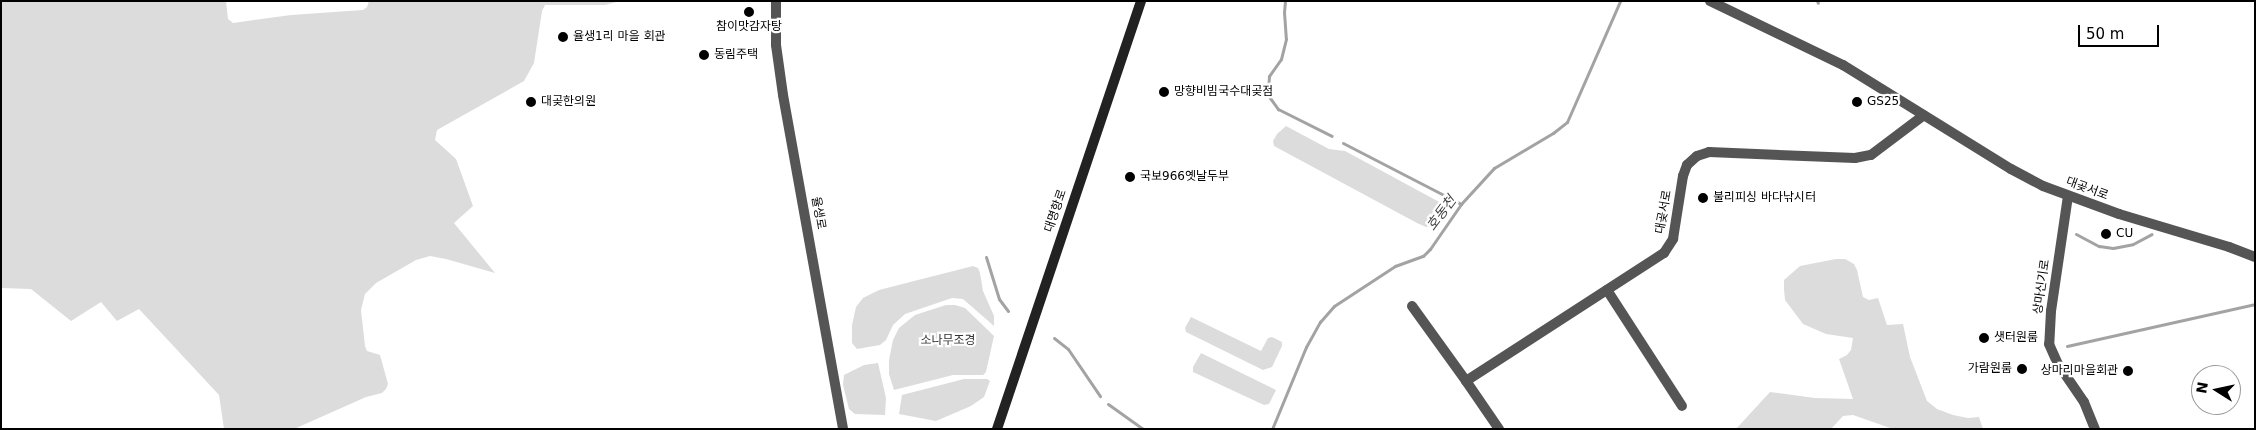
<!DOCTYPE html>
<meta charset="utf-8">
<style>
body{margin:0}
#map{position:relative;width:2256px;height:430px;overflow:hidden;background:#fff;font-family:"DejaVu Sans","Noto Sans KR",sans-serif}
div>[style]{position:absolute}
.green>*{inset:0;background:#dcdcdc}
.stream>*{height:3px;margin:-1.5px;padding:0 1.5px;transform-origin:1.5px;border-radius:1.5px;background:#a3a3a3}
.minor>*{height:10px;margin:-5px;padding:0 5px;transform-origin:5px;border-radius:5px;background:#555}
.tertiary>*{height:10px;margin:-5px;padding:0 5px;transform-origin:5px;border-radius:5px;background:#555}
.secondary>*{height:10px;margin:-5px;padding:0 5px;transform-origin:5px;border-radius:5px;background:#222}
.dots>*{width:14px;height:14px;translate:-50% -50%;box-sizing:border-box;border:2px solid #fff;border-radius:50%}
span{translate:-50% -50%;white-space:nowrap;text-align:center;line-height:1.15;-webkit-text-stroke:4.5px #fff;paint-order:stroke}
.poi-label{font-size:12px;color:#000}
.left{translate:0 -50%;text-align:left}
.right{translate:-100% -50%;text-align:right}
.street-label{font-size:12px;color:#000}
.park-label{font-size:12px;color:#333}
.water-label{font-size:14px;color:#444;font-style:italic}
.frame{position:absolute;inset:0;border:2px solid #000;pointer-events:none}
.north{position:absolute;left:2191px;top:365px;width:50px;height:50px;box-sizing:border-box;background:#fff;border:1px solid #999;border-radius:50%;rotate:280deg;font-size:14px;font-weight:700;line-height:20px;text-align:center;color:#000}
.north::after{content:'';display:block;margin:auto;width:18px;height:22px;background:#000;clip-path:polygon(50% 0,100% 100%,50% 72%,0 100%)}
.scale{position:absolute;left:2078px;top:25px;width:81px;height:22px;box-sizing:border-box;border:2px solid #000;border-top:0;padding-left:6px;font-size:15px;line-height:18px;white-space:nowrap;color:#000;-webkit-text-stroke:4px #fff;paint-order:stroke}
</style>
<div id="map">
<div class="green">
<div style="clip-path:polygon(1px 1px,226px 1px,228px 19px,233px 23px,291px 15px,363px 10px,367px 7px,369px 1px,620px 1px,605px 5px,545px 5px,542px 11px,534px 63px,524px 81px,437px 130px,435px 140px,456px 159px,473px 206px,454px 223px,495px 273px,446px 259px,430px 256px,416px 260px,376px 283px,365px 294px,361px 310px,365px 346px,367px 351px,380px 355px,388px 384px,386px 389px,382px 393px,366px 397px,294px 429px,224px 429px,219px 395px,139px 309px,117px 321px,101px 302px,71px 321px,31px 289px,1px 288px)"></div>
<div style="clip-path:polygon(1286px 126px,1329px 149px,1345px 151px,1443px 204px,1443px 208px,1431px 226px,1426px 227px,1417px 223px,1274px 146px,1273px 141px,1277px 134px)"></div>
<div style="clip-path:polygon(1836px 259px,1845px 259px,1854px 264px,1857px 270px,1863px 297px,1869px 300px,1878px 298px,1887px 325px,1903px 324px,1910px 357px,1927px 401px,1937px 409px,1953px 415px,1968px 418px,1979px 417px,1983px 429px,1893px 429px,1853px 415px,1843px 416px,1831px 429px,1736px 429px,1770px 392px,1815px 398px,1853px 399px,1839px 359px,1847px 355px,1851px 350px,1853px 338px,1826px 334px,1803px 324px,1785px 300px,1784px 289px,1784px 280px,1800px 266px)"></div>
<div style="clip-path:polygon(973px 266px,978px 268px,980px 273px,983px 291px,994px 316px,994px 326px,963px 299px,952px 298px,905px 314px,893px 325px,886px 340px,880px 345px,857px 349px,852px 343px,852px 325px,856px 307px,863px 298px,879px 290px)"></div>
<div style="clip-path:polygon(946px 305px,955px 305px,965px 308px,994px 336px,986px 372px,983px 375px,953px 375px,894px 390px,889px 374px,889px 360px,893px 340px,899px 328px,915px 315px)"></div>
<div style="clip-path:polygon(1191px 317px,1261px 351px,1268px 338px,1272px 337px,1282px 342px,1282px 346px,1272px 367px,1263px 370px,1186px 332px,1185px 328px)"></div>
<div style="clip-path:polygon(1201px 353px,1276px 390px,1269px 404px,1264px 405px,1193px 372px,1193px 367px)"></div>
<div style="clip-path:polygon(878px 363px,886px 398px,885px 415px,855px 414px,849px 409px,843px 385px,844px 375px,864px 365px)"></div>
<div style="clip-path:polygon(964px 379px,987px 379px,990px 381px,984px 397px,971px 406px,936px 421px,899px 414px,902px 395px)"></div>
</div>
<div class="stream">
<div style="left:1285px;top:1px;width:11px;rotate:95deg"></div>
<div style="left:1284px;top:12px;width:27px;rotate:86deg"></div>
<div style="left:1286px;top:39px;width:21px;rotate:104deg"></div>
<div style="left:1281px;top:59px;width:21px;rotate:125deg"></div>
<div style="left:1269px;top:76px;width:13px;rotate:94deg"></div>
<div style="left:1268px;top:89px;width:9px;rotate:77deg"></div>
<div style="left:1270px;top:98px;width:14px;rotate:54deg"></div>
<div style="left:1278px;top:109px;width:60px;rotate:26.6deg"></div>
<div style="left:1817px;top:1px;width:2px;rotate:63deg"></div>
<div style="left:1343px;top:143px;width:133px;rotate:27.3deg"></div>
<div style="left:2076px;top:234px;width:26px;rotate:28deg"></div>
<div style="left:2099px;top:246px;width:14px;rotate:8deg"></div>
<div style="left:2113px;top:248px;width:20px;rotate:-11deg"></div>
<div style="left:2133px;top:244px;width:21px;rotate:-28deg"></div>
<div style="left:986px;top:257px;width:44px;rotate:72.8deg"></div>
<div style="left:999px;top:299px;width:15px;rotate:53deg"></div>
<div style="left:1054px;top:338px;width:18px;rotate:38deg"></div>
<div style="left:1068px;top:349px;width:57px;rotate:55.8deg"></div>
<div style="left:2067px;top:346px;width:193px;rotate:-12.6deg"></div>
<div style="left:1108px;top:404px;width:43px;rotate:35.5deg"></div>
<div style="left:1272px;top:429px;width:89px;rotate:-67.5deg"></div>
<div style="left:1306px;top:347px;width:29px;rotate:-61deg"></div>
<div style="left:1320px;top:322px;width:21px;rotate:-49deg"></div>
<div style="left:1334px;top:306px;width:73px;rotate:-33.3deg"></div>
<div style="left:1395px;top:266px;width:30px;rotate:-20deg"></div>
<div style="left:1423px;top:256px;width:10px;rotate:-45deg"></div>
<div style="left:1430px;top:249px;width:55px;rotate:-55.4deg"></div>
<div style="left:1461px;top:204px;width:49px;rotate:-47.5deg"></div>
<div style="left:1494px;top:168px;width:69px;rotate:-30.7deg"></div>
<div style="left:1553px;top:133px;width:18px;rotate:-38deg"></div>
<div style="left:1567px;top:122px;width:132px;rotate:-66.3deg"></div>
</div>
<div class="minor">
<div style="left:2068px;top:196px;width:116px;rotate:98.4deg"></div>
<div style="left:2051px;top:311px;width:33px;rotate:93deg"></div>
<div style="left:2049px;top:344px;width:22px;rotate:66deg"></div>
<div style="left:2058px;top:364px;width:46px;rotate:55.6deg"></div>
<div style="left:2084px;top:402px;width:29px;rotate:68deg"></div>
<div style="left:1607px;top:290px;width:138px;rotate:57.1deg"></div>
<div style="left:1412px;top:306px;width:92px;rotate:54.2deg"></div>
<div style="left:1499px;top:429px;width:58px;rotate:-124.5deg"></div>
<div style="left:1466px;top:381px;width:236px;rotate:-32.9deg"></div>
<div style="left:1664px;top:253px;width:17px;rotate:-57deg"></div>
<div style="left:1673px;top:239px;width:64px;rotate:-81deg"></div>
<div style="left:1683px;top:176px;width:12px;rotate:-70deg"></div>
<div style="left:1687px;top:165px;width:13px;rotate:-42deg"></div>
<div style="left:1697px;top:156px;width:13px;rotate:-18deg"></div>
<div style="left:1709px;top:152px;width:146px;rotate:2.4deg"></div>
<div style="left:1855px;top:158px;width:16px;rotate:-11deg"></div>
<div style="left:1871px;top:155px;width:66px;rotate:-37deg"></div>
</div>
<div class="tertiary">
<div style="left:776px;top:1px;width:44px;rotate:90deg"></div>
<div style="left:776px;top:45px;width:50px;rotate:82deg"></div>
<div style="left:783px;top:95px;width:339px;rotate:79.8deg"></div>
<div style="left:1710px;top:1px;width:148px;rotate:25.7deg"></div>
<div style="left:1843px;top:65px;width:198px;rotate:31.8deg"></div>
<div style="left:2011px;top:169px;width:36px;rotate:28deg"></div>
<div style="left:2043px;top:186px;width:81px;rotate:20.2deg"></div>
<div style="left:2119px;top:214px;width:115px;rotate:16.7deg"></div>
<div style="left:2229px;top:247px;width:28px;rotate:21deg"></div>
</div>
<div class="secondary">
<div style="left:997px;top:429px;width:452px;rotate:-71.4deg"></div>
</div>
<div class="dots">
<div style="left:749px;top:12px;background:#000"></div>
<div style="left:563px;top:37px;background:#000"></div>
<div style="left:704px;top:55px;background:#000"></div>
<div style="left:1164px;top:92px;background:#000"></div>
<div style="left:531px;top:102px;background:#000"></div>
<div style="left:1857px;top:102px;background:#000"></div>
<div style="left:1130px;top:177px;background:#000"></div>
<div style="left:1703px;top:198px;background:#000"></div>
<div style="left:2106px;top:234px;background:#000"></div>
<div style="left:1984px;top:338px;background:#000"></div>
<div style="left:2022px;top:369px;background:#000"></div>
<div style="left:2128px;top:371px;background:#000"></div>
</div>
<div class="poi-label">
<span style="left:749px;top:27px">참이맛감자탕</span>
<span class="left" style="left:573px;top:37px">율생1리 마을 회관</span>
<span class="left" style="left:714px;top:55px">동림주택</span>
<span class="left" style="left:1174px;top:92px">망향비빔국수대곶점</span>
<span class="left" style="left:541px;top:102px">대곶한의원</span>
<span class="left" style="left:1867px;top:102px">GS25</span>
<span class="left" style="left:1140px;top:177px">국보966옛날두부</span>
<span class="left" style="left:1713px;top:198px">불리피싱 바다낚시터</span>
<span class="left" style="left:2116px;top:234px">CU</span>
<span class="left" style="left:1994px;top:338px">샛터원룸</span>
<span class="right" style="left:2012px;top:369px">가람원룸</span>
<span class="right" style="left:2118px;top:371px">상마리마을회관</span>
</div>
<div class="street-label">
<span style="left:2087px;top:189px;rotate:20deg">대곶서로</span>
<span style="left:1056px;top:211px;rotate:-71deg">대명항로</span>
<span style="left:1664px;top:212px;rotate:-80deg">대곶서로</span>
<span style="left:818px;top:213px;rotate:80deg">율생로</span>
<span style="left:2042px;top:287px;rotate:-82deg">상마신기로</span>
</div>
<div class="park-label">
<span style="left:948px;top:341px">소나무조경</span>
</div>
<div class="water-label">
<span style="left:1441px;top:213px;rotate:-53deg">호동천</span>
</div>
<div class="frame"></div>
<div class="north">N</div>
<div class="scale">50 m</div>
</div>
